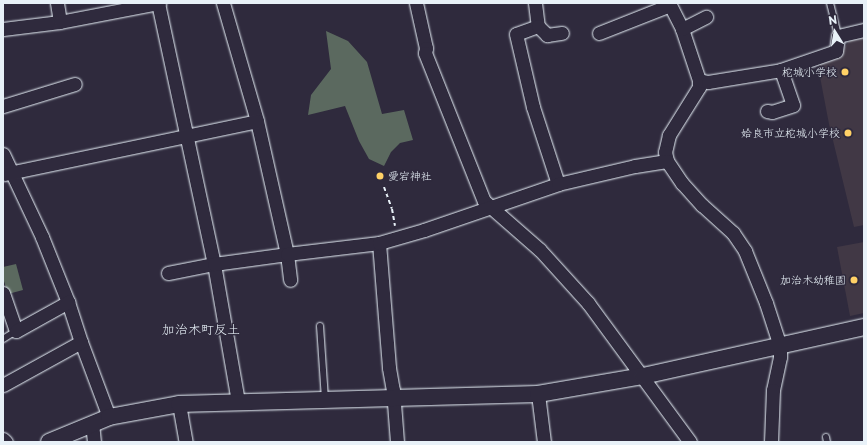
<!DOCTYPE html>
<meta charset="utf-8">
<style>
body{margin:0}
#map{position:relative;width:867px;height:445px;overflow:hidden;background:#2f2a3d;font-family:"Playpen Sans","Klee One",sans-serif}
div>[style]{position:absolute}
.built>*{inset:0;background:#413845}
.green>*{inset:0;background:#5b695f}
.path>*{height:2px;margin-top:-1px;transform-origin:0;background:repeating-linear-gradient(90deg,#e8f1f8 0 4px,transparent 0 7px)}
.roads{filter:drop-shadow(0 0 1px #e8f1f8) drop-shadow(0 0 1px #e8f1f8)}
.service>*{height:6px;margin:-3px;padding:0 3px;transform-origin:3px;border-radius:3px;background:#2f2a3d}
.minor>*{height:13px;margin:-6.5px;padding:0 6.5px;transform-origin:6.5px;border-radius:6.5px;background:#2f2a3d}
.tertiary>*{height:16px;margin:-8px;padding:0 8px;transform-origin:8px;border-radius:8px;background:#2f2a3d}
.dots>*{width:11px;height:11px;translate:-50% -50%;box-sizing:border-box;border:2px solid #2f2a3d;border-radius:50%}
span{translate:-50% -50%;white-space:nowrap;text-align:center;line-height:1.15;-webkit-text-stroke:3px #2f2a3d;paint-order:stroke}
.poi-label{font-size:11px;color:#e8f1f8}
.right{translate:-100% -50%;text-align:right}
.left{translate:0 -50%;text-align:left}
.quarter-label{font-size:13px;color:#e8f1f8}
.frame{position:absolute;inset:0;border:4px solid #e8f1f8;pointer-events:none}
.north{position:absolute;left:815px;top:12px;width:40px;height:40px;-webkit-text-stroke:3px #2f2a3d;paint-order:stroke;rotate:349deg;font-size:11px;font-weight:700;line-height:16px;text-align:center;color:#e8f1f8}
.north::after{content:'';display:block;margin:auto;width:14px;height:18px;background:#e8f1f8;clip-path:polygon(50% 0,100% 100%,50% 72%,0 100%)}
</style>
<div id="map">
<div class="built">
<div style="clip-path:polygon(864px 34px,864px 225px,854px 227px,829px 124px,817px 61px,840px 54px,853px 36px)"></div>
<div style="clip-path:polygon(864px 242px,864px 313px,850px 316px,837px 247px)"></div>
</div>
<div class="green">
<div style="clip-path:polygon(326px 31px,348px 41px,367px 62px,382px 114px,404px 110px,413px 140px,400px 143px,391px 152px,384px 166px,369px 159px,359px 141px,345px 106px,308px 115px,311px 95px,331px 69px)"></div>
<div style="clip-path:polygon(16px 264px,23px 290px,8px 294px,3px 278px,3px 267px)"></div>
</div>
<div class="path">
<div style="left:384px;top:187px;width:23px;rotate:70deg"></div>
<div style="left:392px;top:209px;width:17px;rotate:80deg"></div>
</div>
<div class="roads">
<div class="service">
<div style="left:830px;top:3px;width:34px;rotate:76deg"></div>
<div style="left:320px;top:326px;width:74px;rotate:86.1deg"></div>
<div style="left:3px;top:339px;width:15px;rotate:-32deg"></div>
<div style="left:826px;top:437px;width:5px;rotate:79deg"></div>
</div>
<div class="minor">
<div style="left:57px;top:3px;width:19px;rotate:81deg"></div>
<div style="left:158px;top:3px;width:267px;rotate:77.9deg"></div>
<div style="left:214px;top:264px;width:139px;rotate:80.1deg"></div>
<div style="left:223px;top:3px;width:123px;rotate:73.9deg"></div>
<div style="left:257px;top:121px;width:136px;rotate:77.3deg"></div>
<div style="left:287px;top:254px;width:26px;rotate:83deg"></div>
<div style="left:416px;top:3px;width:46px;rotate:77.5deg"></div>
<div style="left:426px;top:48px;width:5px;rotate:101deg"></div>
<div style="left:425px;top:53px;width:159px;rotate:68.3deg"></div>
<div style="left:484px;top:201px;width:74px;rotate:41.2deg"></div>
<div style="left:540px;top:250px;width:72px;rotate:47.8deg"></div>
<div style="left:588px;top:303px;width:172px;rotate:53.7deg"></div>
<div style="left:535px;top:3px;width:23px;rotate:83deg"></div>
<div style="left:538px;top:26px;width:23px;rotate:160deg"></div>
<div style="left:516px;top:34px;width:75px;rotate:76.9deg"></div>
<div style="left:533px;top:107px;width:81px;rotate:72deg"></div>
<div style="left:669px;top:3px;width:29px;rotate:63deg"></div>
<div style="left:682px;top:29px;width:54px;rotate:71.6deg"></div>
<div style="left:699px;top:80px;width:7px;rotate:90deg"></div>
<div style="left:699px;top:87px;width:57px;rotate:122deg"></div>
<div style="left:669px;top:135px;width:17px;rotate:103deg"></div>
<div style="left:665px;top:152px;width:9px;rotate:77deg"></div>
<div style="left:667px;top:161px;width:27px;rotate:56deg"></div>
<div style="left:682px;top:183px;width:30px;rotate:48deg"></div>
<div style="left:702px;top:205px;width:42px;rotate:42.1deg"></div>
<div style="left:733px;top:233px;width:22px;rotate:56deg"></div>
<div style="left:745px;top:251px;width:56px;rotate:68deg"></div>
<div style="left:766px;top:303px;width:45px;rotate:72deg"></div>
<div style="left:780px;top:346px;width:11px;rotate:90deg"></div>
<div style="left:780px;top:357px;width:34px;rotate:102deg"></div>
<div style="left:773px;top:390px;width:52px;rotate:92.2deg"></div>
<div style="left:538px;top:26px;width:13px;rotate:45deg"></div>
<div style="left:547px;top:35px;width:15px;rotate:-8deg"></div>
<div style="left:3px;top:29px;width:57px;rotate:-7deg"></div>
<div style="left:60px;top:22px;width:101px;rotate:-10.9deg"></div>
<div style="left:682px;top:29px;width:27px;rotate:-27deg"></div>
<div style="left:599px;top:33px;width:76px;rotate:-21.5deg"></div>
<div style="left:699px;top:80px;width:9px;rotate:13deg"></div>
<div style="left:708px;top:82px;width:74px;rotate:-9.3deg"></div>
<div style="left:781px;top:70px;width:58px;rotate:-19.1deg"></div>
<div style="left:836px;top:51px;width:15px;rotate:-82deg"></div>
<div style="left:838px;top:36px;width:27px;rotate:-13deg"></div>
<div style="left:3px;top:106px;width:75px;rotate:-17deg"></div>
<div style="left:767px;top:111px;width:5px;rotate:11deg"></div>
<div style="left:772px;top:112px;width:22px;rotate:-18deg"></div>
<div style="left:793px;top:105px;width:37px;rotate:-109deg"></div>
<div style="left:3px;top:154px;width:92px;rotate:64.8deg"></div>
<div style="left:42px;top:237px;width:70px;rotate:68.2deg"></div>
<div style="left:68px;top:302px;width:42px;rotate:72deg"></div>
<div style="left:81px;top:342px;width:80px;rotate:69.5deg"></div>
<div style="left:4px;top:174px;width:258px;rotate:-11.8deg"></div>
<div style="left:379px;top:243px;width:125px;rotate:85.4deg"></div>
<div style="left:389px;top:368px;width:22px;rotate:80deg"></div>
<div style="left:393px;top:390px;width:52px;rotate:85.6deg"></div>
<div style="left:168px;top:273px;width:47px;rotate:-11.1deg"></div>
<div style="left:214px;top:264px;width:74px;rotate:-7.8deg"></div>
<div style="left:287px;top:254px;width:93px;rotate:-6.8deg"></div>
<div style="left:379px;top:243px;width:47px;rotate:-16.1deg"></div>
<div style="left:424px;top:230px;width:142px;rotate:-18.9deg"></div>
<div style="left:558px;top:184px;width:79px;rotate:-13.2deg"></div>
<div style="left:635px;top:166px;width:32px;rotate:-9deg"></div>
<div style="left:3px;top:293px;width:40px;rotate:71.1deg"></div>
<div style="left:16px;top:331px;width:60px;rotate:-29.1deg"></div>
<div style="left:3px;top:385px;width:89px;rotate:-28.9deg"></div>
<div style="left:538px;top:394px;width:48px;rotate:82.9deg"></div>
<div style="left:179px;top:404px;width:39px;rotate:80deg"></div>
<div style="left:92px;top:423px;width:19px;rotate:84deg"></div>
<div style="left:3px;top:439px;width:4px;rotate:45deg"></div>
</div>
<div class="tertiary">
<div style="left:49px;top:442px;width:65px;rotate:-22.6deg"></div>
<div style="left:109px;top:417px;width:71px;rotate:-10.5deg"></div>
<div style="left:179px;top:404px;width:359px;rotate:-1.6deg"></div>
<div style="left:538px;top:394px;width:107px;rotate:-9.7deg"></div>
<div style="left:643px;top:376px;width:226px;rotate:-12.5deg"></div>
</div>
</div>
<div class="dots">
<div style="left:845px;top:72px;background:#ffd166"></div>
<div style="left:848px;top:133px;background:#ffd166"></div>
<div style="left:380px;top:176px;background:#ffd166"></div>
<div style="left:854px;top:280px;background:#ffd166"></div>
</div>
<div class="poi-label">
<span class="right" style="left:837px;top:72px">柁城小学校</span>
<span class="right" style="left:840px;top:133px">姶良市立柁城小学校</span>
<span class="left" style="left:388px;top:176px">愛宕神社</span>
<span class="right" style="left:846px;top:280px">加治木幼稚園</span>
</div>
<div class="quarter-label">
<span style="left:201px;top:329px">加治木町反土</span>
</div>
<div class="frame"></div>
<div class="north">N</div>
</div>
